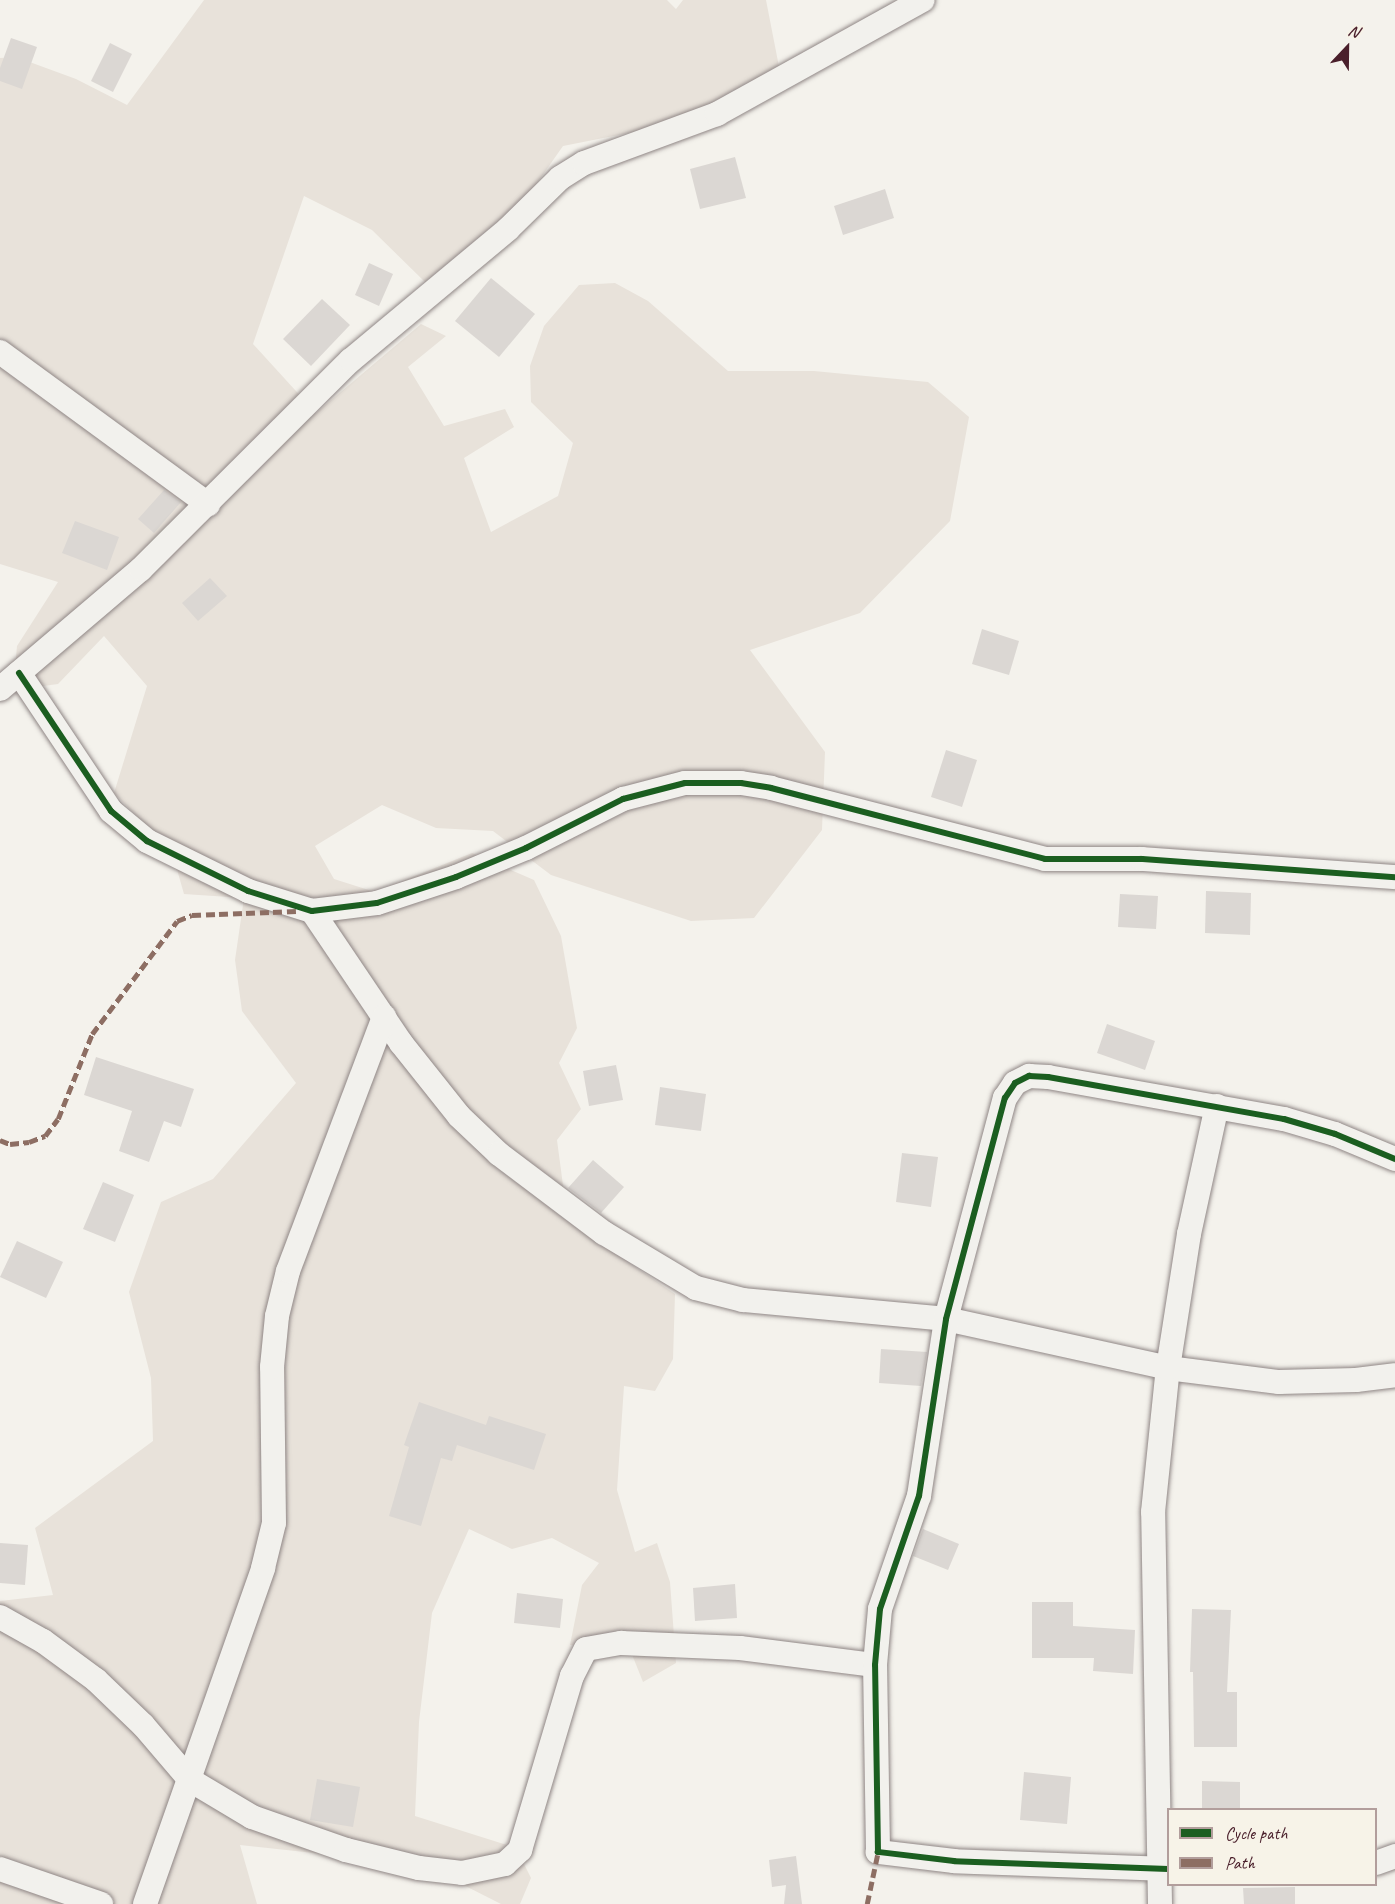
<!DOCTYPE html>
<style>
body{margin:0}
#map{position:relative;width:1395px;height:1904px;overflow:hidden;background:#f4f2ec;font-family:Caveat,sans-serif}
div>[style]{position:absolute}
.green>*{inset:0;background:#e8e2da}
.building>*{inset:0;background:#dbd7d3}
.roads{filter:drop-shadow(0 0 2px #8f8685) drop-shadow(0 0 2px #8f8685)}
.minor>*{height:24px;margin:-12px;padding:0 12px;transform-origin:12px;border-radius:12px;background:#f2f1ed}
.quiet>*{height:4.5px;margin-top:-2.25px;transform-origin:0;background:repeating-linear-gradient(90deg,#8d6e63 0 9px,transparent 0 13.5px)}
.cycleway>*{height:6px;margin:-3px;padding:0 3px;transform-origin:3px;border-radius:3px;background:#1b5e20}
span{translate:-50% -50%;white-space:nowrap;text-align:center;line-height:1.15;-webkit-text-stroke:6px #f7f3e8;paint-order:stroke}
.legend{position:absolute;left:1167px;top:1808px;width:210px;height:78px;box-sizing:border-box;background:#f7f3e8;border:2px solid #b29e9c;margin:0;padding:8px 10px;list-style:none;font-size:18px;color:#4a1f2b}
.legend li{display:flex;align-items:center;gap:12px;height:30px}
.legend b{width:30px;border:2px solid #b29e9c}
.north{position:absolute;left:1317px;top:18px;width:60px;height:60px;-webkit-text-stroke:4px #f7f3e8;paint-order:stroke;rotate:22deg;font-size:16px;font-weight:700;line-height:24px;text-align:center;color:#4a1f2b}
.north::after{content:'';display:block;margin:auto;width:21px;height:27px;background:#4a1f2b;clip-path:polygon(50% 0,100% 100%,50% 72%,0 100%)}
</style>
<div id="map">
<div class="green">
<div style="clip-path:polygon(204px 0,667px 0,676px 9px,683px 0,766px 0,781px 77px,664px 126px,563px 146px,493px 246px,426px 283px,372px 230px,304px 196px,253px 344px,316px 413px,421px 324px,446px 336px,408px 367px,444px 426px,505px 409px,514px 427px,464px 458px,491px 532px,558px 496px,573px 443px,531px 402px,530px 366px,544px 326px,579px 285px,615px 283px,648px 301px,728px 371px,814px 371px,928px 382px,969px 417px,950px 521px,860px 613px,750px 650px,825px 752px,822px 830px,754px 918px,691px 921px,551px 875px,493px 831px,436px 828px,382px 805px,315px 846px,334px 879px,375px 892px,472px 853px,534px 880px,561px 936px,577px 1028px,559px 1063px,581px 1109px,557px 1140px,566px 1208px,631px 1264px,675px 1294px,673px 1359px,655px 1391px,624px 1386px,617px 1490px,635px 1552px,657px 1543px,670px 1582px,676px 1663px,643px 1682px,629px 1647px,570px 1645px,582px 1585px,599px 1563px,552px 1538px,512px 1549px,469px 1529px,432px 1613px,419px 1722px,415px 1816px,516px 1848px,531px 1878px,520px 1904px,501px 1904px,424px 1865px,240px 1845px,257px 1904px,0 1904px,0 1601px,53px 1595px,35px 1528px,153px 1441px,151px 1378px,129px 1292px,161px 1202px,213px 1179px,296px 1083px,242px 1011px,235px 960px,244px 898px,184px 894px,172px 852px,114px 793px,147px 686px,104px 636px,58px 684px,13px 690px,17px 646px,58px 582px,0 564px,0 58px,16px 57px,76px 79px,127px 105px)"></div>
</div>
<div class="building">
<div style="clip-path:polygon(11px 38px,37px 47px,22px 89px,0 81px,0 68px)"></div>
<div style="clip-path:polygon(110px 43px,132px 54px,113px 92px,91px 81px)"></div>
<div style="clip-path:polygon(735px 157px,746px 198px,700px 209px,690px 169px)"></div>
<div style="clip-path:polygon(885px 189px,894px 218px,843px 235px,834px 206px)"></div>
<div style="clip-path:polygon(369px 263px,393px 274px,379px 306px,355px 295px)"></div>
<div style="clip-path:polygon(491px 278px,535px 314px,499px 357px,455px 321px)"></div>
<div style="clip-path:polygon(322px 299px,350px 325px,311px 366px,283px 339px)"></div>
<div style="clip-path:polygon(164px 490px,181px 502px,154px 533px,138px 519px)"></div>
<div style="clip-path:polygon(75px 521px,119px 537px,107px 570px,62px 553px)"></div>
<div style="clip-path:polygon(210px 578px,227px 596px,198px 621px,182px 603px)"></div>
<div style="clip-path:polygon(982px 629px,1019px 641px,1009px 675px,972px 664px)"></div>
<div style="clip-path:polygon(946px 750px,977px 760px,962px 807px,931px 797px)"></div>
<div style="clip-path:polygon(1206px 891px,1251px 893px,1250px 935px,1205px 933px)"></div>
<div style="clip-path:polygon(1120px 894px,1158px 896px,1156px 929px,1118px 927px)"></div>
<div style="clip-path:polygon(1107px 1024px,1155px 1041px,1145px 1070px,1097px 1053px)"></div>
<div style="clip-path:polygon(96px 1057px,194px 1089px,181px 1127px,164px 1121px,149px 1162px,119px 1151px,132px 1111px,84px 1095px)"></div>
<div style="clip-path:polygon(616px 1065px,623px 1100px,589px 1106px,583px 1071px)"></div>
<div style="clip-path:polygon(660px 1087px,706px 1094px,701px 1131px,655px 1125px)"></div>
<div style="clip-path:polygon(902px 1153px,938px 1157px,931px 1207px,896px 1202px)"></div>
<div style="clip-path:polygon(593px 1160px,624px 1187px,601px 1213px,568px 1188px)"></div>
<div style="clip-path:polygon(103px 1182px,134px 1195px,115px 1242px,83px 1229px)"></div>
<div style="clip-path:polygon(17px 1241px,63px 1262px,46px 1298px,0 1277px)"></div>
<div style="clip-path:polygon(881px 1349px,927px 1352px,921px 1386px,879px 1383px)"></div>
<div style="clip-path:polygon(419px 1402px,486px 1425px,489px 1416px,546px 1434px,534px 1470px,457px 1445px,452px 1461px,441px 1458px,421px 1526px,389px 1516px,409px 1447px,404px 1445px)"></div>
<div style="clip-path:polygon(923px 1529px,959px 1544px,948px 1570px,913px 1556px)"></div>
<div style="clip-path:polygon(0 1543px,28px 1545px,25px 1585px,0 1583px)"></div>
<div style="clip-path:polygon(735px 1584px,737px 1618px,695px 1621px,693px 1588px)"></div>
<div style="clip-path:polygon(517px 1593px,563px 1599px,560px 1628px,514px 1623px)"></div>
<div style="clip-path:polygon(1032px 1602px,1073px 1602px,1073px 1626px,1135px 1630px,1133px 1674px,1093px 1671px,1094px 1658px,1032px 1658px)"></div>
<div style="clip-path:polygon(1192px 1609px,1231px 1610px,1227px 1692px,1237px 1692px,1237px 1747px,1194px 1747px,1193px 1672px,1190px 1672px)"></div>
<div style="clip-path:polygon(1024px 1772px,1071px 1777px,1067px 1824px,1020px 1820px)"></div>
<div style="clip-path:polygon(317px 1779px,360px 1787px,353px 1827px,310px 1820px)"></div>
<div style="clip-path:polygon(1202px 1781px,1240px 1782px,1240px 1809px,1202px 1809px)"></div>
<div style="clip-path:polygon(796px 1856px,802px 1904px,784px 1904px,786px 1885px,772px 1887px,769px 1860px)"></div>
<div style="clip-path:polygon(1295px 1887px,1295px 1904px,1244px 1904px,1243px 1888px)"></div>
</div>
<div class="roads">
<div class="minor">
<div style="left:0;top:352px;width:258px;rotate:36.2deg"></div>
<div style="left:19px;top:673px;width:166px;rotate:56.3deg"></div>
<div style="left:111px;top:811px;width:47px;rotate:39.8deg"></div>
<div style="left:147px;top:841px;width:113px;rotate:26.3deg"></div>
<div style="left:248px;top:891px;width:67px;rotate:17.4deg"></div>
<div style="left:312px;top:911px;width:65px;rotate:-7deg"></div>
<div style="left:377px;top:903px;width:83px;rotate:-18.2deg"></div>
<div style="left:456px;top:877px;width:76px;rotate:-22.5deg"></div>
<div style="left:526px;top:848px;width:109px;rotate:-26.8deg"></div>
<div style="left:623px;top:799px;width:64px;rotate:-14.5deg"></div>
<div style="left:685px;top:783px;width:56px"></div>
<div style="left:741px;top:783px;width:30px;rotate:9deg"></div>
<div style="left:771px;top:788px;width:283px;rotate:14.5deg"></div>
<div style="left:1045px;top:859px;width:97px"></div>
<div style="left:1142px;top:859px;width:254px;rotate:4.1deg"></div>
<div style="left:0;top:689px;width:185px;rotate:-40.4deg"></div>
<div style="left:141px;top:569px;width:296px;rotate:-44.9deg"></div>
<div style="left:351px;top:360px;width:204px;rotate:-39.8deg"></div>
<div style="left:508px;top:229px;width:73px;rotate:-44.4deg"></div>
<div style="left:560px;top:178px;width:28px;rotate:-32deg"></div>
<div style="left:584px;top:163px;width:142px;rotate:-20.2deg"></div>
<div style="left:717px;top:114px;width:235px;rotate:-29deg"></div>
<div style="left:312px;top:911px;width:159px;rotate:56deg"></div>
<div style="left:401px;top:1043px;width:93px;rotate:51.5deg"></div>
<div style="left:459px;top:1116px;width:55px;rotate:43.5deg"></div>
<div style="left:499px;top:1154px;width:131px;rotate:37deg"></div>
<div style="left:604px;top:1233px;width:107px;rotate:30.9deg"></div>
<div style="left:696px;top:1288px;width:49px;rotate:14.3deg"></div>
<div style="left:743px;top:1300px;width:204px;rotate:5.3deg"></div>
<div style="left:946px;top:1319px;width:227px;rotate:12.4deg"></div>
<div style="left:1168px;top:1368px;width:112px;rotate:7.2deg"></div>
<div style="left:1279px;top:1382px;width:77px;rotate:-1.5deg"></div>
<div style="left:1356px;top:1380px;width:39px;rotate:-7deg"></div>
<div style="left:0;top:1617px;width:49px;rotate:29.2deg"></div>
<div style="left:43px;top:1641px;width:66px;rotate:36.3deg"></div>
<div style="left:96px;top:1680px;width:65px;rotate:43.8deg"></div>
<div style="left:143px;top:1725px;width:72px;rotate:49.5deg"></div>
<div style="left:190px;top:1780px;width:72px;rotate:30.8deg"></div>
<div style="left:252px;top:1817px;width:100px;rotate:19.3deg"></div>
<div style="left:346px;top:1850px;width:75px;rotate:13.9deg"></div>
<div style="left:419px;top:1868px;width:43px;rotate:6.6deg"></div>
<div style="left:462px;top:1873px;width:44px;rotate:-11.8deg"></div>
<div style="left:505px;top:1864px;width:21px;rotate:-43deg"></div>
<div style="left:520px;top:1850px;width:182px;rotate:-73.4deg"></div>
<div style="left:572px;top:1676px;width:30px;rotate:-63deg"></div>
<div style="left:586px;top:1649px;width:36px;rotate:-10deg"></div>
<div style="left:621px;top:1643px;width:119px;rotate:2.4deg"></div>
<div style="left:740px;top:1648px;width:136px;rotate:7.2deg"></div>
<div style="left:1376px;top:1863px;width:20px;rotate:-20deg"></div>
<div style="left:0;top:1869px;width:107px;rotate:19.1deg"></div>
<div style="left:1168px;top:1869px;width:214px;rotate:-177.9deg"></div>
<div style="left:954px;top:1861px;width:77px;rotate:-173.2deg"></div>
<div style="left:878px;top:1852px;width:187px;rotate:-90.9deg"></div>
<div style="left:875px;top:1665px;width:56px;rotate:-84.9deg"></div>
<div style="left:880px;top:1609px;width:120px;rotate:-71deg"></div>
<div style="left:919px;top:1496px;width:179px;rotate:-81.3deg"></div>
<div style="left:946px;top:1319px;width:229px;rotate:-75.1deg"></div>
<div style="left:1005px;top:1098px;width:18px;rotate:-56deg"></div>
<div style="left:1015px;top:1083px;width:16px;rotate:-27deg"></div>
<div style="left:1029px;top:1076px;width:19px;rotate:3deg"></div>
<div style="left:1048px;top:1077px;width:240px;rotate:10.1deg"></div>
<div style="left:1284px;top:1119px;width:53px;rotate:16.4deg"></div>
<div style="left:1335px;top:1134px;width:65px;rotate:22.6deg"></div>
<div style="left:145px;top:1904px;width:356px;rotate:-70.6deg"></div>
<div style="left:263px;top:1568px;width:46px;rotate:-76.3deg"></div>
<div style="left:274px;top:1523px;width:156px;rotate:-90.7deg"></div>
<div style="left:272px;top:1367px;width:51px;rotate:-84.4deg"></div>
<div style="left:277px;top:1316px;width:46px;rotate:-76.3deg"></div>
<div style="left:288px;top:1271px;width:272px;rotate:-69.3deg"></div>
<div style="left:1160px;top:1904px;width:392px;rotate:-91deg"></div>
<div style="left:1153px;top:1512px;width:145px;rotate:-84.1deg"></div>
<div style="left:1168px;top:1368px;width:136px;rotate:-81.1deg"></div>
<div style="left:1189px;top:1234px;width:131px;rotate:-77.7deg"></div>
</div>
</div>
<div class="quiet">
<div style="left:0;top:1140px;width:11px;rotate:22deg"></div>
<div style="left:10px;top:1144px;width:19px;rotate:-6deg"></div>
<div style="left:29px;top:1142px;width:17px;rotate:-21deg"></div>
<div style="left:45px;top:1136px;width:21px;rotate:-53deg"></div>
<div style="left:58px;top:1119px;width:92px;rotate:-68.2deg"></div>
<div style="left:92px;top:1034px;width:141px;rotate:-53deg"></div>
<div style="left:177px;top:921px;width:16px;rotate:-22deg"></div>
<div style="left:192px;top:915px;width:105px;rotate:-2.2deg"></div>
<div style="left:867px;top:1904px;width:53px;rotate:-78.1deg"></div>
</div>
<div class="cycleway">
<div style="left:19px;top:673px;width:166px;rotate:56.3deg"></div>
<div style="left:111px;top:811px;width:47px;rotate:39.8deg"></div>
<div style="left:147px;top:841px;width:113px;rotate:26.3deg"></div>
<div style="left:248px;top:891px;width:67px;rotate:17.4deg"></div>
<div style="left:312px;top:911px;width:65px;rotate:-7deg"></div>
<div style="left:377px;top:903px;width:83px;rotate:-18.2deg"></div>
<div style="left:456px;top:877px;width:76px;rotate:-22.5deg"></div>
<div style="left:526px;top:848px;width:109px;rotate:-26.8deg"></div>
<div style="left:623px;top:799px;width:64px;rotate:-14.5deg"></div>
<div style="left:685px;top:783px;width:56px"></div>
<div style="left:741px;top:783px;width:30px;rotate:9deg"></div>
<div style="left:771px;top:788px;width:283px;rotate:14.5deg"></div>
<div style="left:1045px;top:859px;width:97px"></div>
<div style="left:1142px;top:859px;width:254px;rotate:4.1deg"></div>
<div style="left:1168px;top:1869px;width:214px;rotate:-177.9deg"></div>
<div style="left:954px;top:1861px;width:77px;rotate:-173.2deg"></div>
<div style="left:878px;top:1852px;width:187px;rotate:-90.9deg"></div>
<div style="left:875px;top:1665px;width:56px;rotate:-84.9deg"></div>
<div style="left:880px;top:1609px;width:120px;rotate:-71deg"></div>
<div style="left:919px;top:1496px;width:179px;rotate:-81.3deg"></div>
<div style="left:946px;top:1319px;width:229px;rotate:-75.1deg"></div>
<div style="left:1005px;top:1098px;width:18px;rotate:-56deg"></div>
<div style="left:1015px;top:1083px;width:16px;rotate:-27deg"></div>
<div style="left:1029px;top:1076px;width:19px;rotate:3deg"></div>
<div style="left:1048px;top:1077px;width:240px;rotate:10.1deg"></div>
<div style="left:1284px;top:1119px;width:53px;rotate:16.4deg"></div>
<div style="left:1335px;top:1134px;width:65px;rotate:22.6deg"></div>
</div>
<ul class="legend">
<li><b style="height:8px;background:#1b5e20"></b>Cycle path</li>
<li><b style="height:8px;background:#8d6e63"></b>Path</li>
</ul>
<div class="north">N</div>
</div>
